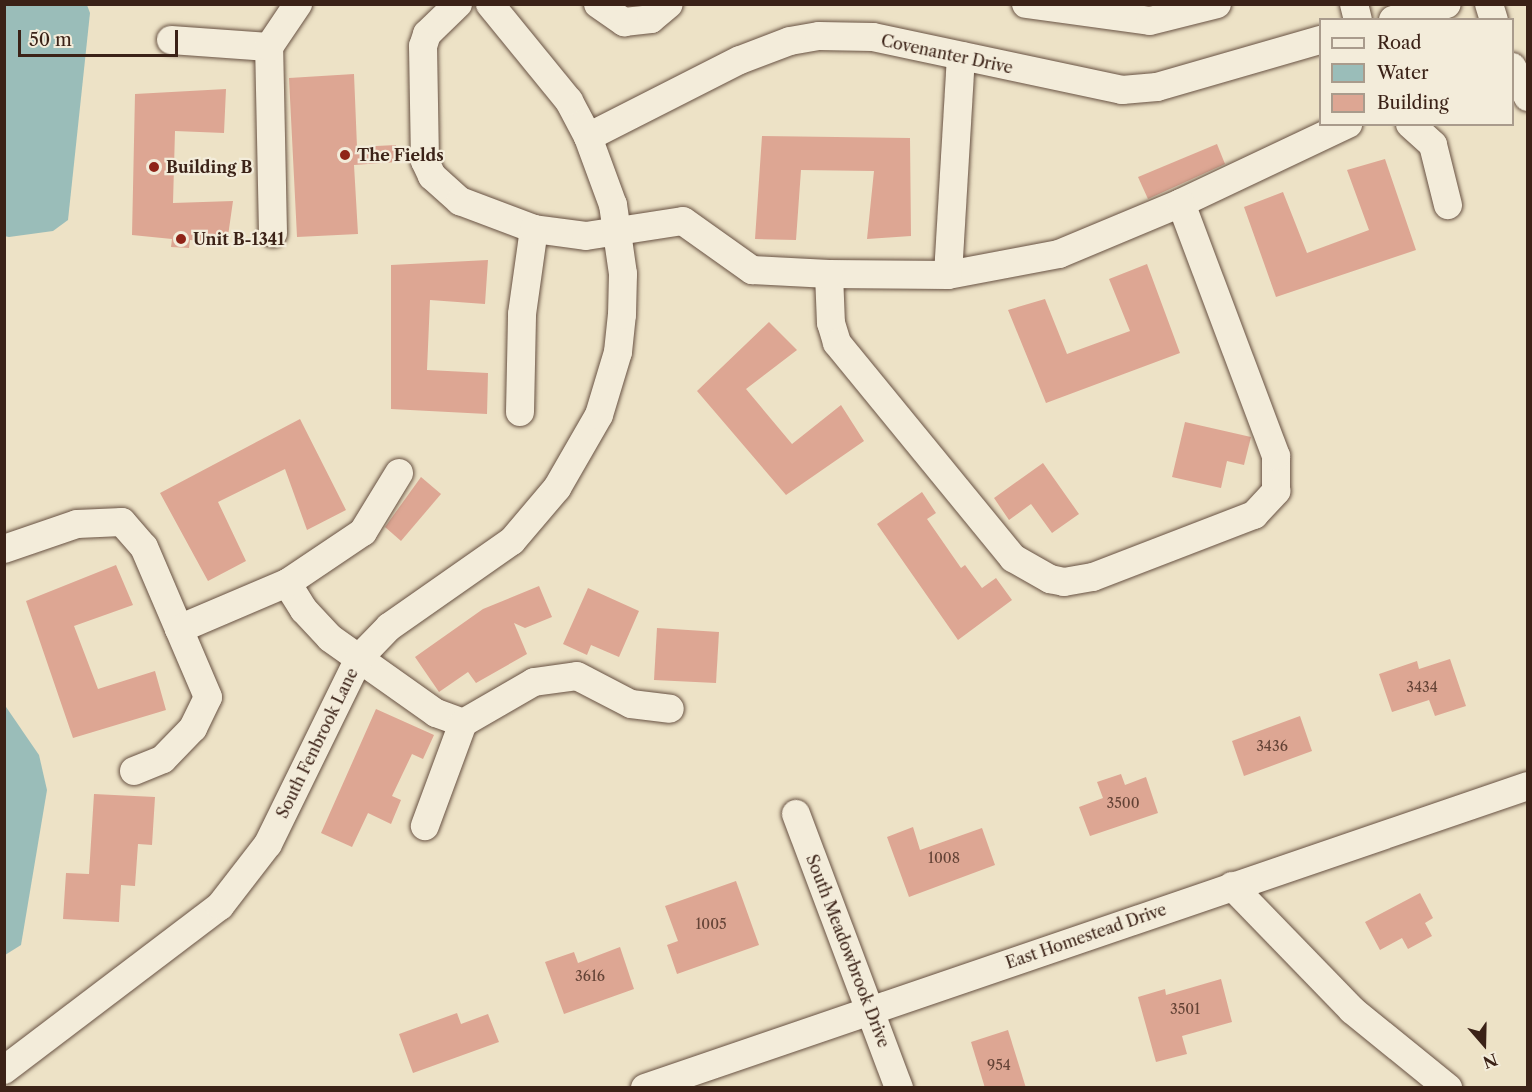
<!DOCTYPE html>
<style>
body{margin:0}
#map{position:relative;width:1532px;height:1092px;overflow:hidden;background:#ede2c6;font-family:"Libre Caslon Text",serif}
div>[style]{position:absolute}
.water>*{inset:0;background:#9abdb9}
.building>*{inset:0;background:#dda693}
.roads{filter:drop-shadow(0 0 2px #685243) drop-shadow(0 0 2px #685243)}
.minor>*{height:28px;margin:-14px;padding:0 14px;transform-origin:14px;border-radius:14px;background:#f3ecda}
.dots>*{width:16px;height:16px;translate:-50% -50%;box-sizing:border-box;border:3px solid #f3ecda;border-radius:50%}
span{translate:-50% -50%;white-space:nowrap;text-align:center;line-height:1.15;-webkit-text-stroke:4.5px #f3ecda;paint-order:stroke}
.number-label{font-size:14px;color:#644336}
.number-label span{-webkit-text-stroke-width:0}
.street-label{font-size:16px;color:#3b2217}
.poi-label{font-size:16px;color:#3b2217;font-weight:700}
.left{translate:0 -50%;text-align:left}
.frame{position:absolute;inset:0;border:6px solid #3b2217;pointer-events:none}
.legend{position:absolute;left:1319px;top:18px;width:195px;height:108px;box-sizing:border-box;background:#f3ecda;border:2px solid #a99b8c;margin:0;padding:8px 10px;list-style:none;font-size:18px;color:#3b2217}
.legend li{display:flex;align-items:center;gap:12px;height:30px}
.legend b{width:30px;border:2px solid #a99b8c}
.north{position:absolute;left:1454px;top:1014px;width:60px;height:60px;-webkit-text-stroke:4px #f3ecda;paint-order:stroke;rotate:160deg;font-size:16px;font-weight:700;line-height:24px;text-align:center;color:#3b2217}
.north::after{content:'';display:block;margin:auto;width:21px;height:27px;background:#3b2217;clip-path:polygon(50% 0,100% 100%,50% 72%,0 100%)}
.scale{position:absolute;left:18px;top:30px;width:160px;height:27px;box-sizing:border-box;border:3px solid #3b2217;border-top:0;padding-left:8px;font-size:18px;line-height:21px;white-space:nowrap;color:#3b2217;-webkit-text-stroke:4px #f3ecda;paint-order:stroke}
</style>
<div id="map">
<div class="water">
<div style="clip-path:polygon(5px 4px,87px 5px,90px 13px,68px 220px,53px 231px,9px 237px,4px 236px)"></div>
<div style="clip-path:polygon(4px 704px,39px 755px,47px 790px,21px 945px,5px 955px)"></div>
</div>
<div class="building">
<div style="clip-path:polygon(354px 74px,357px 147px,396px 145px,397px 162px,354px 165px,358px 234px,297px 237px,289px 78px)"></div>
<div style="clip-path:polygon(226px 89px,224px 133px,175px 131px,173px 203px,233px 201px,227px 243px,190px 240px,189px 248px,171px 247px,172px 239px,132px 235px,135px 94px)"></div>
<div style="clip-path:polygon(762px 136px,910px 138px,911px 236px,867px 239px,874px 171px,801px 170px,796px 240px,755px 239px)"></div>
<div style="clip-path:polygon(1217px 144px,1225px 164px,1148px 199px,1138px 177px)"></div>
<div style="clip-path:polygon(1385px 159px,1416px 250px,1276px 297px,1244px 207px,1283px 192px,1307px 253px,1369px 230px,1347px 170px)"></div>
<div style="clip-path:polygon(488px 260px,485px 304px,430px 300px,427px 370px,488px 373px,487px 414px,391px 409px,391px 265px)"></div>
<div style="clip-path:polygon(1147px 264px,1180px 353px,1046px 403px,1008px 310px,1045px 299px,1067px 354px,1130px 331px,1109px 279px)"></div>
<div style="clip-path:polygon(769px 322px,797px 350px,746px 389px,792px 444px,841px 405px,864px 441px,786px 495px,697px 391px)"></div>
<div style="clip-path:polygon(300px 419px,346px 510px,307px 530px,285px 469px,218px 502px,246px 561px,208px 581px,160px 493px)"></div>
<div style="clip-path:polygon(1185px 422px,1251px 437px,1244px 465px,1227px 461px,1221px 488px,1172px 477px)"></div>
<div style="clip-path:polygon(1043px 463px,1079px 514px,1052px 533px,1031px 504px,1009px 520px,994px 498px)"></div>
<div style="clip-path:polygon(421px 477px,441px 494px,401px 541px,385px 527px)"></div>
<div style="clip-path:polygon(922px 492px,936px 513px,927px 519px,961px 568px,965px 565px,982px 588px,996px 578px,1012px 600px,958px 640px,877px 524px)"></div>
<div style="clip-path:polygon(116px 565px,133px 605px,74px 626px,98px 689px,155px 671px,166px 710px,73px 738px,26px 601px)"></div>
<div style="clip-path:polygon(539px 586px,552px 617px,525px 628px,514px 623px,527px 654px,476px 683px,468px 672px,439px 692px,415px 657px,483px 609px)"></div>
<div style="clip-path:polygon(588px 588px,639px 611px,619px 657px,591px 645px,587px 655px,563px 644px)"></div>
<div style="clip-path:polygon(657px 628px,719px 632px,716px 683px,654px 680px)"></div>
<div style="clip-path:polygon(1450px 659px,1466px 706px,1435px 716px,1429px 700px,1392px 712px,1379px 674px,1417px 661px,1419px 669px)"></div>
<div style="clip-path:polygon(376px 709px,434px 735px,423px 759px,412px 754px,392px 796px,401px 800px,391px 824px,368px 813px,352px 847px,321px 833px)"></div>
<div style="clip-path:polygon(1300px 716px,1312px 751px,1244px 776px,1232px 741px)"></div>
<div style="clip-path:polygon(1121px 774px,1125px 785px,1146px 777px,1158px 813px,1090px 836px,1079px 807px,1103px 798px,1097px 782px)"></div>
<div style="clip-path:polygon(94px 794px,155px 797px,152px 845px,138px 844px,135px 886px,121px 885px,119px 922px,63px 919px,66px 873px,89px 874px)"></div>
<div style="clip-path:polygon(913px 827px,920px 850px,982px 828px,995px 865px,909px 897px,887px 837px)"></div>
<div style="clip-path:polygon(736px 881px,759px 945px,677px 974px,667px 945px,678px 941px,665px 906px)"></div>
<div style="clip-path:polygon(1420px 893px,1433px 918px,1425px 923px,1432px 936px,1408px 949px,1402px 938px,1380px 950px,1365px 922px)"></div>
<div style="clip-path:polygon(620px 947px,634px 989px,564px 1014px,545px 962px,574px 952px,578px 963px)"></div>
<div style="clip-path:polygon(1221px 979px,1232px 1022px,1182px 1036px,1187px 1054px,1156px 1062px,1138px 997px,1165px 989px,1166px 995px)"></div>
<div style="clip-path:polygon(457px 1013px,461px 1024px,488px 1014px,499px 1042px,413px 1073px,399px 1034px)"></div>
<div style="clip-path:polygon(1008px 1030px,1026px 1088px,985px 1088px,971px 1042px)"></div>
</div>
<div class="roads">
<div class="minor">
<div style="left:458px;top:4px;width:43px;rotate:135.9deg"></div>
<div style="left:427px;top:34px;width:13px;rotate:108deg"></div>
<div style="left:423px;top:46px;width:115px;rotate:89deg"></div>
<div style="left:425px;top:161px;width:17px;rotate:65deg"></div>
<div style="left:432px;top:176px;width:38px;rotate:42deg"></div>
<div style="left:460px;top:201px;width:79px;rotate:20.7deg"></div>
<div style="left:598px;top:4px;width:32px;rotate:35deg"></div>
<div style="left:624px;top:22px;width:27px;rotate:-6deg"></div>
<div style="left:651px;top:19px;width:23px;rotate:-40deg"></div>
<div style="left:1026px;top:4px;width:125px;rotate:7.8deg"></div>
<div style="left:1150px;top:21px;width:69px;rotate:-14.2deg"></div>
<div style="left:1354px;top:4px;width:16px;rotate:76deg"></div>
<div style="left:1489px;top:4px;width:17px;rotate:73deg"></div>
<div style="left:1393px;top:20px;width:56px;rotate:-16.5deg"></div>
<div style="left:171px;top:40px;width:98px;rotate:4.1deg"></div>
<div style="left:961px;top:56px;width:219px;rotate:93.4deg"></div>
<div style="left:948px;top:275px;width:113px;rotate:-10.7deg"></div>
<div style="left:1059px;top:254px;width:132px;rotate:-22.7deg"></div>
<div style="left:1181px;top:203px;width:185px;rotate:-25.3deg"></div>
<div style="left:1512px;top:67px;width:34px;rotate:62deg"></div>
<div style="left:1410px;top:124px;width:31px;rotate:42deg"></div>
<div style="left:1433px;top:145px;width:62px;rotate:76deg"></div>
<div style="left:588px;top:137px;width:170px;rotate:-26.9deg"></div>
<div style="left:740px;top:60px;width:53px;rotate:-20.8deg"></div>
<div style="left:790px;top:41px;width:29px;rotate:-10deg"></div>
<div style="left:819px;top:36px;width:54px;rotate:1.1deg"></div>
<div style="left:873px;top:37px;width:255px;rotate:12deg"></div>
<div style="left:1122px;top:90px;width:35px;rotate:-5deg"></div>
<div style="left:1157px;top:87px;width:170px;rotate:-16.1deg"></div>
<div style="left:273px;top:233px;width:186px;rotate:-91.2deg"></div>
<div style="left:269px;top:47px;width:52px;rotate:-56deg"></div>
<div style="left:948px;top:275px;width:119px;rotate:-179.5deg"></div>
<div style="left:829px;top:274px;width:49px;rotate:87.7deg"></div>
<div style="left:831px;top:323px;width:21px;rotate:73deg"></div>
<div style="left:837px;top:343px;width:278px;rotate:50.7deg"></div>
<div style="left:1013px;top:558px;width:43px;rotate:29.6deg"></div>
<div style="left:1050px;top:579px;width:14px;rotate:12deg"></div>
<div style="left:1064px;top:582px;width:29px;rotate:-10deg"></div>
<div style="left:1093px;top:577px;width:173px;rotate:-21.1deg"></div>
<div style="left:1254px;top:515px;width:33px;rotate:-47deg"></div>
<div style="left:1276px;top:491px;width:35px;rotate:-90deg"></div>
<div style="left:1276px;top:456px;width:270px;rotate:-110.6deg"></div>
<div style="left:520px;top:412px;width:98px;rotate:-88.8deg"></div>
<div style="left:522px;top:314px;width:86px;rotate:-82deg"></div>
<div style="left:534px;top:229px;width:52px;rotate:7.7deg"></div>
<div style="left:586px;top:236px;width:98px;rotate:-8.8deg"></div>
<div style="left:683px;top:221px;width:85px;rotate:35.4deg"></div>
<div style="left:752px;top:270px;width:77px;rotate:3deg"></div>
<div style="left:399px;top:473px;width:69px;rotate:121.4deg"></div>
<div style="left:363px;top:532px;width:92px;rotate:146.1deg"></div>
<div style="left:287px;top:583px;width:32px;rotate:58deg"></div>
<div style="left:304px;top:610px;width:38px;rotate:47deg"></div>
<div style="left:330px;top:638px;width:130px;rotate:35.3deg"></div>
<div style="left:436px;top:713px;width:29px;rotate:20deg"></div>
<div style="left:463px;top:723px;width:110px;rotate:110.3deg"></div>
<div style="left:4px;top:549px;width:77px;rotate:-18.9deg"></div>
<div style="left:77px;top:524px;width:45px;rotate:-2.5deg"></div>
<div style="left:122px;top:522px;width:33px;rotate:49deg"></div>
<div style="left:144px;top:547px;width:89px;rotate:66.9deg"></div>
<div style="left:179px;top:629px;width:117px;rotate:-23.1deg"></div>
<div style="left:463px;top:723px;width:82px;rotate:-30deg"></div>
<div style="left:534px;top:682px;width:43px;rotate:-7.9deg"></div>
<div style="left:577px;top:676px;width:61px;rotate:27.4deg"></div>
<div style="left:631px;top:704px;width:39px;rotate:7deg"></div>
<div style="left:134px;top:771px;width:31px;rotate:-22deg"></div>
<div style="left:163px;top:759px;width:43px;rotate:-45.9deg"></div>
<div style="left:193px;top:728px;width:34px;rotate:-64deg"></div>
<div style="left:208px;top:697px;width:74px;rotate:-113.1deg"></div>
<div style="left:796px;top:814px;width:293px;rotate:69.4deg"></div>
<div style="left:1232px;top:886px;width:173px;rotate:45.9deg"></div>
<div style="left:1352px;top:1010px;width:124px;rotate:39.1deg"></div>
<div style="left:4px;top:1070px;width:271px;rotate:-37.2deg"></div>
<div style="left:220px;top:906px;width:78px;rotate:-52.3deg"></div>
<div style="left:268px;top:844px;width:207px;rotate:-63.9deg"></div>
<div style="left:359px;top:658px;width:43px;rotate:-45.9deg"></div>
<div style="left:389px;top:627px;width:150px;rotate:-35deg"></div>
<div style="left:512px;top:541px;width:70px;rotate:-49.7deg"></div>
<div style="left:557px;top:488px;width:84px;rotate:-60.1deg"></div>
<div style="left:599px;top:415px;width:66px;rotate:-73.2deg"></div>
<div style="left:618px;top:352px;width:37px;rotate:-84deg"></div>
<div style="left:622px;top:315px;width:41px;rotate:-88.6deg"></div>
<div style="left:623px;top:274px;width:70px;rotate:-98.2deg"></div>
<div style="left:613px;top:205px;width:72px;rotate:-110.2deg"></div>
<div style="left:588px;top:137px;width:41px;rotate:-117.8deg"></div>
<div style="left:569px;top:101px;width:125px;rotate:-129.2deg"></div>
<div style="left:645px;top:1088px;width:933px;rotate:-18.88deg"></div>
</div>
</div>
<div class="dots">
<div style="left:345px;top:155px;background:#8f2418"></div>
<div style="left:154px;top:167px;background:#8f2418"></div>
<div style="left:181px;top:239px;background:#8f2418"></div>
</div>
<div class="number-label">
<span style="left:1422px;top:687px">3434</span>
<span style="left:1272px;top:746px">3436</span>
<span style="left:1123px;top:803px">3500</span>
<span style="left:944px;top:858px">1008</span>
<span style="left:711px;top:924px">1005</span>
<span style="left:590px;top:976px">3616</span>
<span style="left:1185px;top:1009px">3501</span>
<span style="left:999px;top:1065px">954</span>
</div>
<div class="street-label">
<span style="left:947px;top:54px;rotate:12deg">Covenanter Drive</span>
<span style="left:317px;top:743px;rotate:-64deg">South Fenbrook Lane</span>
<span style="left:1086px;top:936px;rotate:-19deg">East Homestead Drive</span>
<span style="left:848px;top:951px;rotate:69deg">South Meadowbrook Drive</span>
</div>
<div class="poi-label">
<span class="left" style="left:357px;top:155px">The Fields</span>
<span class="left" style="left:166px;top:167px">Building B</span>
<span class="left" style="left:193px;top:239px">Unit B-1341</span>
</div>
<div class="frame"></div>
<ul class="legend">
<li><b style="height:8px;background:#f3ecda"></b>Road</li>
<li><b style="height:16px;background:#9abdb9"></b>Water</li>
<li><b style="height:16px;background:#dda693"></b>Building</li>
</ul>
<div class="north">N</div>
<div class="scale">50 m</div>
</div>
